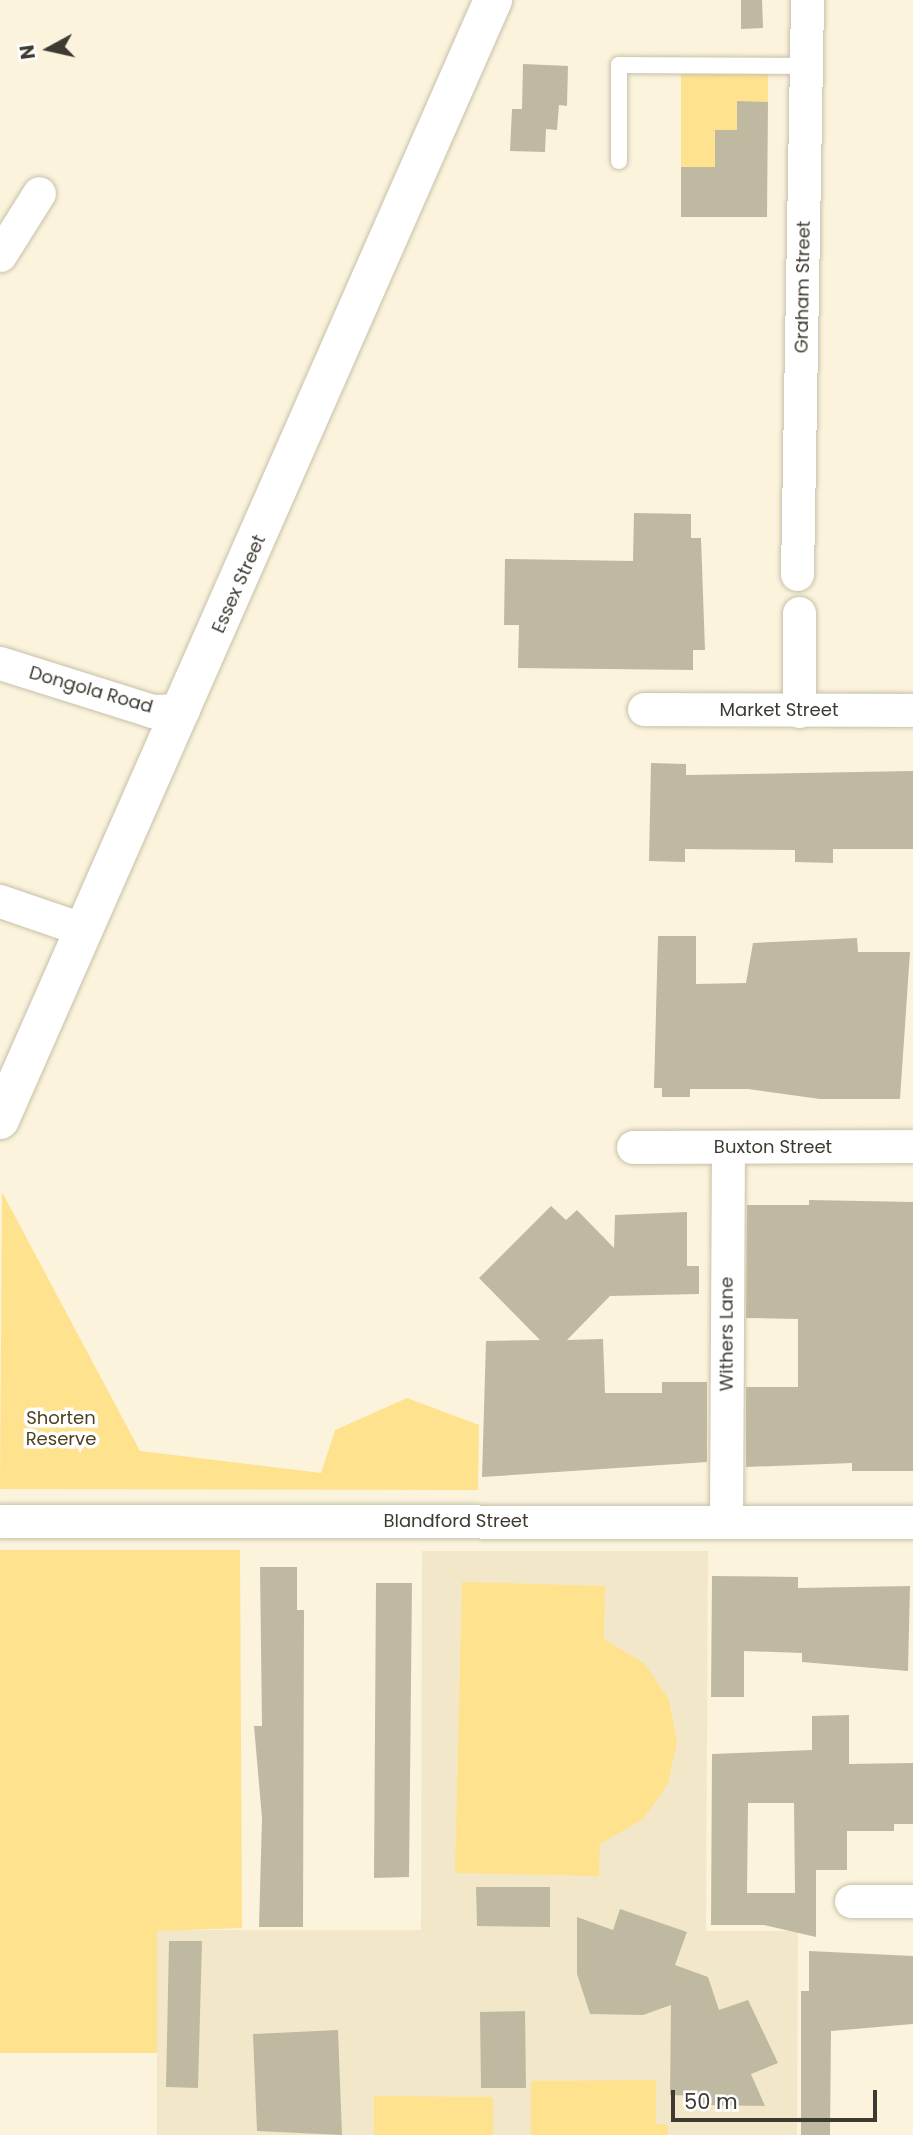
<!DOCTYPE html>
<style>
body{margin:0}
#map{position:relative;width:913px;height:2135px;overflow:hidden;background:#fbf3dc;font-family:Poppins,sans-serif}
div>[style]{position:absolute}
.built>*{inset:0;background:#f2e8c9}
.green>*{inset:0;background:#fee28d}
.building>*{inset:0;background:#c0b9a2}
.roads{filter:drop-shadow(0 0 2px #c7c0a9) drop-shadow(0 0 2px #c7c0a9)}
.service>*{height:16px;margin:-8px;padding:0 8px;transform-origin:8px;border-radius:8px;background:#fff}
.minor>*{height:33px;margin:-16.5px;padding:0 16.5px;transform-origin:16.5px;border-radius:16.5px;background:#fff}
.tertiary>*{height:38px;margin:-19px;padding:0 19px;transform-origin:19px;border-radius:19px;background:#fff}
span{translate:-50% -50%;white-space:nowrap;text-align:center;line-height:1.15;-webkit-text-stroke:7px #fff;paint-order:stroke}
.street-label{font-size:18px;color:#3d3a31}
.park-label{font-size:18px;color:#4e421d}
.north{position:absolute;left:14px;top:14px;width:70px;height:70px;-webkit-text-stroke:5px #fff;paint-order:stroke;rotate:262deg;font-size:19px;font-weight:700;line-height:28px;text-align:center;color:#3d3a31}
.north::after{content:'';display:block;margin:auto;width:24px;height:32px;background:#3d3a31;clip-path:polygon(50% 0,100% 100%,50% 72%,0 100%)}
.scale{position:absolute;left:671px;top:2090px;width:206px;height:32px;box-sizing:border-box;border:4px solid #3d3a31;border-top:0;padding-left:9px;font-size:21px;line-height:24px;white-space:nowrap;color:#3d3a31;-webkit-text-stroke:5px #fff;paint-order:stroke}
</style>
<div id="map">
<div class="built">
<div style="clip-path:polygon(422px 1551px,708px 1551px,706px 1931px,798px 1931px,797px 2135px,157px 2135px,157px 1930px,421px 1930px)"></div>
</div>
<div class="green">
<div style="clip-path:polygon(681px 71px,768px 72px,768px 102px,738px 101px,768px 130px,715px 130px,715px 167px,681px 167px)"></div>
<div style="clip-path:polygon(2px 1192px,140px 1451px,321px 1473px,335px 1430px,407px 1398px,479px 1425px,478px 1490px,0 1489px)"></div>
<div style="clip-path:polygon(0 1550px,240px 1550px,242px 1928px,157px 1931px,157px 2053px,0 2053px)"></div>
<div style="clip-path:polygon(462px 1582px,605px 1586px,604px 1639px,645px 1664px,669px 1700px,677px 1742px,668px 1784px,643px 1819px,600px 1844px,599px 1876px,455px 1873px)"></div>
<div style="clip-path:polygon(656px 2080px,656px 2124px,668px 2125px,668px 2135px,531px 2135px,531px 2081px)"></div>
<div style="clip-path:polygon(374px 2096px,493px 2097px,493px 2135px,374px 2135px)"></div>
</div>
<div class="building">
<div style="clip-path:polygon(741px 0,762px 0,763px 28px,741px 29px)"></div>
<div style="clip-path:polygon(523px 64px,568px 66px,567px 106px,559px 105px,557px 130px,546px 129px,545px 152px,510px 151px,512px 109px,522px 109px)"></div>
<div style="clip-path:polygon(737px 101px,768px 102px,767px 217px,681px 217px,681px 167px,715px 167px,715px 130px,737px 130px)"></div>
<div style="clip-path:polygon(634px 513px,691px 514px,691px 538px,701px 538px,705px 650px,693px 650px,693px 670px,518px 668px,519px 625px,504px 625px,505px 559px,633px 561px)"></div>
<div style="clip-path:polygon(651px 763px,686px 764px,686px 775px,913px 771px,913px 849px,833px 849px,833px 863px,795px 862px,795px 850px,685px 849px,685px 862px,649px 861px)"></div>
<div style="clip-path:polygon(658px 936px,696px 936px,696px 984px,746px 983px,753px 943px,857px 938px,858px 952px,910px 952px,900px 1099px,820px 1099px,748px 1089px,690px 1089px,690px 1097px,662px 1097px,662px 1088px,654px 1088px)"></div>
<div style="clip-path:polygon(809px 1200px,913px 1202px,913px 1471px,852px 1471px,852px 1463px,746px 1467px,746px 1387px,798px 1387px,798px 1319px,746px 1318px,747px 1205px,809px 1205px)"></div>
<div style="clip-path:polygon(551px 1206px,566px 1220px,577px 1210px,614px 1248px,615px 1215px,687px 1212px,687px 1266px,699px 1266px,699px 1294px,610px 1296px,567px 1340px,603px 1339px,605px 1393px,662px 1393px,662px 1382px,707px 1382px,707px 1462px,482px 1477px,486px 1341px,540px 1340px,479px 1278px)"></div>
<div style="clip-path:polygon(260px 1567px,297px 1567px,297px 1610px,304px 1610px,303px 1927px,259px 1927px,262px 1818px,254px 1726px,262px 1726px)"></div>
<div style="clip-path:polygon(712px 1576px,798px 1577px,798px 1588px,910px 1586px,908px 1671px,802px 1662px,802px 1653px,744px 1651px,744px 1697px,711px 1697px)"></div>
<div style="clip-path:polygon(376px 1583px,412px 1583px,409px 1877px,374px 1878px)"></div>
<div style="clip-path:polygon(evenodd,849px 1715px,849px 1764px,913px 1763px,913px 1824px,894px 1824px,894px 1831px,847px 1831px,847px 1870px,816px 1870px,816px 1937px,764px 1925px,711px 1925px,712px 1754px,812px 1750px,812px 1716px,849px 1715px,748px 1803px,794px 1803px,795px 1893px,747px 1893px,748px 1803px)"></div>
<div style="clip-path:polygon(476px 1887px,550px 1887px,550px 1927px,477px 1926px)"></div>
<div style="clip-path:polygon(620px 1909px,687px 1932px,675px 1965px,708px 1977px,719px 2010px,748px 2000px,778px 2063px,751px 2074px,765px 2106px,700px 2105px,699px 2096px,670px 2095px,671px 2005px,643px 2015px,590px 2014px,577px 1974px,577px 1917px,613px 1930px)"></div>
<div style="clip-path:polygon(169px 1941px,202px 1941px,198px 2088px,166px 2087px)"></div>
<div style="clip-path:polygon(809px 1951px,913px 1956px,913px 2024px,831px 2031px,830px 2135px,801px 2135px,801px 1991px,809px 1991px)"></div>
<div style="clip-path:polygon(525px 2011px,526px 2088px,481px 2088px,480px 2012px)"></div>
<div style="clip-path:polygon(338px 2030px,342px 2135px,257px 2131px,253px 2034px)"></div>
</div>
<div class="roads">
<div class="service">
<div style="left:619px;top:161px;width:96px;rotate:-90deg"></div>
<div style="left:619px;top:65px;width:187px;rotate:0.3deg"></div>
</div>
<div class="minor">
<div style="left:0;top:255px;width:73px;rotate:-57.8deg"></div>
<div style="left:797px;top:574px;width:574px;rotate:-89deg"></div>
<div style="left:0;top:663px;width:159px;rotate:17.5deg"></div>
<div style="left:152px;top:711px;width:31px;rotate:-2deg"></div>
<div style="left:644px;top:709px;width:269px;rotate:0.2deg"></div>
<div style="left:799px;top:711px;width:98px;rotate:-90deg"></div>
<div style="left:0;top:901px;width:89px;rotate:19deg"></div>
<div style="left:633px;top:1147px;width:280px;rotate:-0.2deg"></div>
<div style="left:0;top:1521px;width:913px;rotate:0.06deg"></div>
<div style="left:726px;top:1522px;width:375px;rotate:-89.7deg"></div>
<div style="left:851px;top:1901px;width:62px"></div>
</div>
<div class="tertiary">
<div style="left:0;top:1120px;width:1224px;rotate:-66.24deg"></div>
</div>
</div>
<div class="street-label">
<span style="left:803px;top:287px;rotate:-89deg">Graham Street</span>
<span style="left:239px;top:584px;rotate:-66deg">Essex Street</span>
<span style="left:91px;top:690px;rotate:16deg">Dongola Road</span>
<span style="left:779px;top:710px">Market Street</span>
<span style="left:773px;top:1147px">Buxton Street</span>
<span style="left:727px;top:1334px;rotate:-90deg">Withers Lane</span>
<span style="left:456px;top:1521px">Blandford Street</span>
</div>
<div class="park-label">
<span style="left:61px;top:1429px">Shorten<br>Reserve</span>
</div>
<div class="north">N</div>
<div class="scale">50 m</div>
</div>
